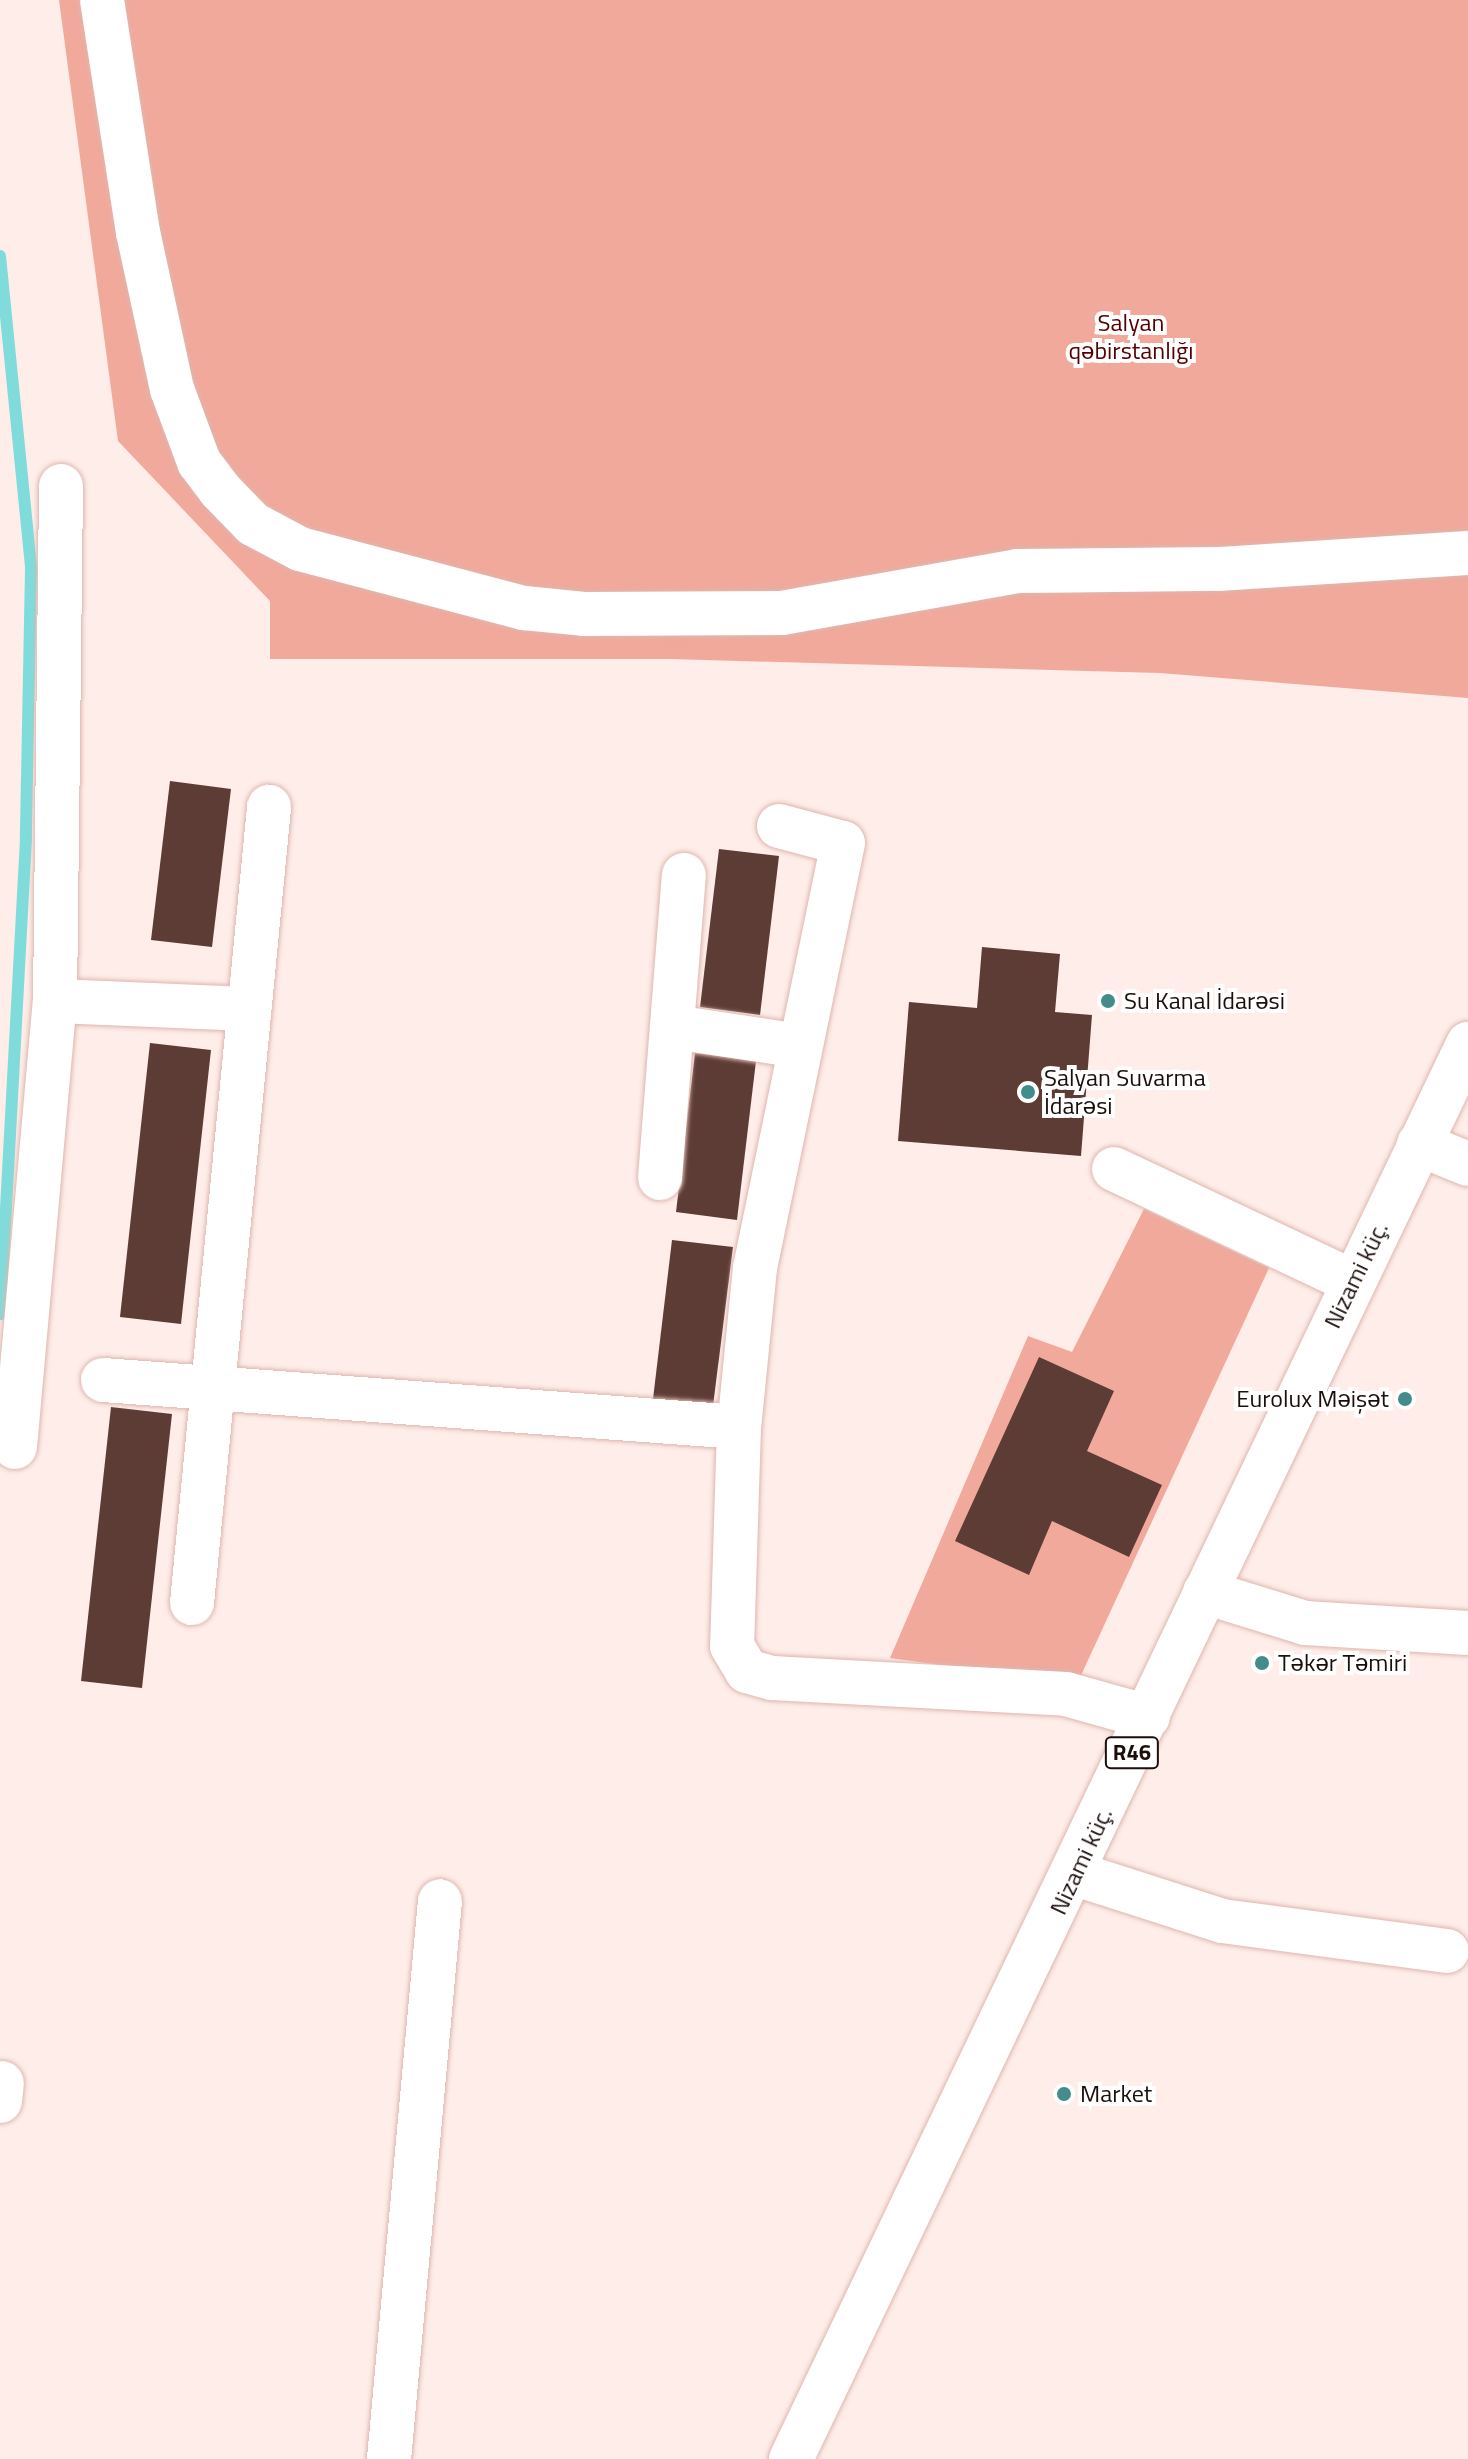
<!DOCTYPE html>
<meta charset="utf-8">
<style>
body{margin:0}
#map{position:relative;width:1468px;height:2459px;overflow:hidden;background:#feede9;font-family:"Titillium Web",sans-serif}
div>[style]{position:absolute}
.green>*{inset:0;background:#f1a99c}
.stream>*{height:12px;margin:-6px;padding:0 6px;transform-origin:6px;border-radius:6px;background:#80dcdb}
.building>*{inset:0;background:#5d3c36}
.roads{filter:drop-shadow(0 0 2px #deb6ae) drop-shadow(0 0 2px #deb6ae)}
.minor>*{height:44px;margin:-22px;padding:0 22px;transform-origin:22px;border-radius:22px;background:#fff}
.major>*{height:44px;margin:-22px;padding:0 22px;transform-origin:22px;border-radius:22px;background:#fff}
.dots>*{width:22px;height:22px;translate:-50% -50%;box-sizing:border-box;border:4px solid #fff;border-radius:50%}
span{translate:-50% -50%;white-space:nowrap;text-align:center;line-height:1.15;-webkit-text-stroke:8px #fff;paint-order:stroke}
.shield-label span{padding:2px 6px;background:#fff;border:2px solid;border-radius:6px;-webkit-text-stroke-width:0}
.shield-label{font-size:22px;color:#1b0e0b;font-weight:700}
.park-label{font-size:24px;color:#560000}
.poi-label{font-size:24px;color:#1b0e0b}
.left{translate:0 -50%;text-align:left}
.right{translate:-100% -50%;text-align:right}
.street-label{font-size:24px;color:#1b0e0b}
</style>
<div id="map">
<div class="green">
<div style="clip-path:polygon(59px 0,1468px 0,1468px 698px,1160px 673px,671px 659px,270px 659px,270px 601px,118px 441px)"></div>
<div style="clip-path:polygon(1144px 1209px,1269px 1268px,1077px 1684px,890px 1658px,1028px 1336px,1072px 1352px)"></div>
</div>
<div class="stream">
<div style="left:0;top:256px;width:315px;rotate:84.3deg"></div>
<div style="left:31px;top:569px;width:270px;rotate:91.1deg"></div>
<div style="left:26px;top:839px;width:476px;rotate:93.1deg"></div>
</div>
<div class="building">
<div style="clip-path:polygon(170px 781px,231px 789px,212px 947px,151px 940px)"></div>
<div style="clip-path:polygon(719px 849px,779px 856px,760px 1015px,700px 1007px)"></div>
<div style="clip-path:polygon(982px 947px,1060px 954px,1055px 1012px,1092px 1015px,1081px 1156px,898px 1141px,909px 1002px,977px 1008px)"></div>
<div style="clip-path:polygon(150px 1043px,211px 1050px,181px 1324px,120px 1317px)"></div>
<div style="clip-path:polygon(695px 1053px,756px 1061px,737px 1220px,676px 1212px)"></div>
<div style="clip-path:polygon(672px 1240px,733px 1247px,713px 1406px,653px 1399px)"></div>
<div style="clip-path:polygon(1039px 1357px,1114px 1391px,1087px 1451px,1162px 1485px,1129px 1557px,1052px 1521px,1029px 1575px,955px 1541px)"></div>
<div style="clip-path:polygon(111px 1407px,172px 1414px,142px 1688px,81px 1681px)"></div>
</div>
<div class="roads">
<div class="minor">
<div style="left:102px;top:0;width:235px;rotate:81.2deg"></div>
<div style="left:138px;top:232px;width:161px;rotate:77.8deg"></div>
<div style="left:172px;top:389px;width:78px;rotate:69.7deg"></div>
<div style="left:199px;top:462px;width:35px;rotate:53deg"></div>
<div style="left:220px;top:490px;width:47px;rotate:45.9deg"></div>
<div style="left:253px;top:524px;width:53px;rotate:28deg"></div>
<div style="left:300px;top:549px;width:232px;rotate:14.8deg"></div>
<div style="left:524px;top:608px;width:60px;rotate:5.7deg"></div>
<div style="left:584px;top:614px;width:198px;rotate:-0.3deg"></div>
<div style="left:782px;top:613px;width:239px;rotate:-10.1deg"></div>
<div style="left:1017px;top:571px;width:203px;rotate:-0.6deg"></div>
<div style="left:1220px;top:569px;width:249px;rotate:-3.7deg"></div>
<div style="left:779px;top:826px;width:66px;rotate:14.9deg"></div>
<div style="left:843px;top:843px;width:434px;rotate:101.7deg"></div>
<div style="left:755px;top:1268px;width:160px;rotate:95.7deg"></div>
<div style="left:739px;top:1427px;width:219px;rotate:91.8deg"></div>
<div style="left:732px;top:1646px;width:29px;rotate:59deg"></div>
<div style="left:747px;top:1671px;width:26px;rotate:16deg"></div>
<div style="left:772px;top:1678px;width:294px;rotate:3.1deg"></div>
<div style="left:1066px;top:1694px;width:85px;rotate:15.7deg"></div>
<div style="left:55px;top:1001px;width:194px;rotate:2.4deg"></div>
<div style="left:674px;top:1027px;width:127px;rotate:8.6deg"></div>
<div style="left:1419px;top:1144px;width:53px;rotate:22.2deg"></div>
<div style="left:1114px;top:1169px;width:264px;rotate:25.3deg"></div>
<div style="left:660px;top:1178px;width:304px;rotate:-85.5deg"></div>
<div style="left:103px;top:1380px;width:638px;rotate:4.23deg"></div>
<div style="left:15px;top:1447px;width:448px;rotate:-84.9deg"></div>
<div style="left:55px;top:1001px;width:515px;rotate:-89.33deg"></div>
<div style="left:1205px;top:1592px;width:105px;rotate:17.2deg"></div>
<div style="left:1305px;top:1623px;width:163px;rotate:3.5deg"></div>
<div style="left:192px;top:1603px;width:800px;rotate:-84.47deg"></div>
<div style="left:1076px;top:1874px;width:153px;rotate:17.8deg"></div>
<div style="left:1222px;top:1921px;width:227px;rotate:7.6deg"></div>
<div style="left:0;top:2101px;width:18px;rotate:-84deg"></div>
<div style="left:389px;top:2459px;width:560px;rotate:-84.78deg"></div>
</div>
<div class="major">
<div style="left:791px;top:2459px;width:1569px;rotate:-64.43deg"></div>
</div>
</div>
<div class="dots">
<div style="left:1108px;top:1001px;background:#448c8b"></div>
<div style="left:1028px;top:1092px;background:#448c8b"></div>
<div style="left:1405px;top:1399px;background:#448c8b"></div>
<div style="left:1262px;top:1663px;background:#448c8b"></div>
<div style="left:1064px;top:2094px;background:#448c8b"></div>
</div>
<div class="shield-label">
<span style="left:1132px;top:1753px">R46</span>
</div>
<div class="park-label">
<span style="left:1131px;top:337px">Salyan<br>qəbirstanlığı</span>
</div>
<div class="poi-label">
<span class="left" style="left:1124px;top:1001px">Su Kanal İdarəsi</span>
<span class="left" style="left:1044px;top:1092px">Salyan Suvarma<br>İdarəsi</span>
<span class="right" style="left:1389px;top:1399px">Eurolux Məişət</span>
<span class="left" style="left:1278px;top:1663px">Təkər Təmiri</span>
<span class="left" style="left:1080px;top:2094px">Market</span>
</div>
<div class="street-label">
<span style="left:1356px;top:1275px;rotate:-64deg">Nizami küç.</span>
<span style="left:1081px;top:1861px;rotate:-65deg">Nizami küç.</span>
</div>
</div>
